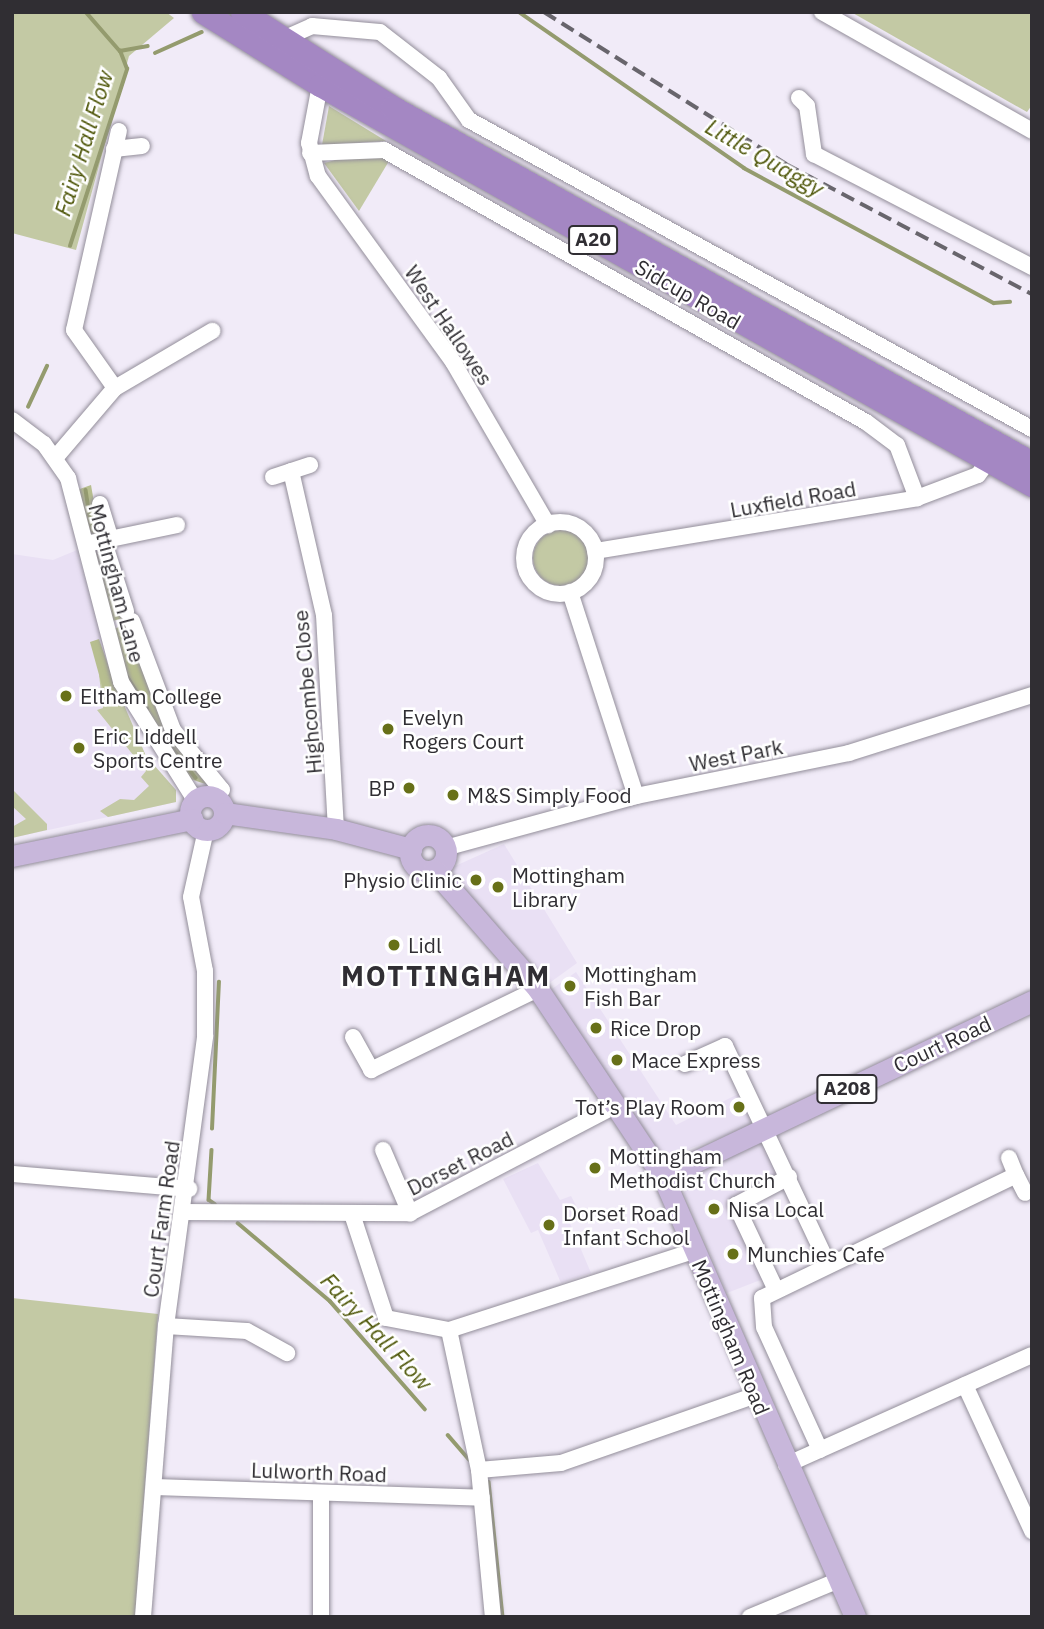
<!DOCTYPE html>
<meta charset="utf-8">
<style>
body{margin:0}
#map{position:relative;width:1044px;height:1629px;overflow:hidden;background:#f1ebf8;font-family:"IBM Plex Sans",sans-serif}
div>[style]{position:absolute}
.built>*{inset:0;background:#e9e0f4}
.green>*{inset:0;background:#c3c9a4}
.round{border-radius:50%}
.forest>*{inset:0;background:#b7be8f}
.stream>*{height:3.5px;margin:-1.75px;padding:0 1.75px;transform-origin:1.75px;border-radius:1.75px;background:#949b6e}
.roads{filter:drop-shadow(0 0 2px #938e9a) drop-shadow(0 0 2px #938e9a)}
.minor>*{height:16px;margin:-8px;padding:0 8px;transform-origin:8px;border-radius:8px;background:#fff}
.minor>.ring{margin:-8px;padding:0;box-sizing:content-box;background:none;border:16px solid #fff;border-radius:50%}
.major>*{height:21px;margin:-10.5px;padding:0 10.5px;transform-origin:10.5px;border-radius:10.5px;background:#c8b7db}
.major>.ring{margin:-10.5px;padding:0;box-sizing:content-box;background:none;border:21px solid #c8b7db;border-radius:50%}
.highway>*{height:23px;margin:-11.5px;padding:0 11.5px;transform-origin:11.5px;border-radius:11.5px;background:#a487c3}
.rail>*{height:3.5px;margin-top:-1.75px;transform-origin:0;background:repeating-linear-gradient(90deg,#68656c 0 14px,transparent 0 21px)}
.dots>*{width:19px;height:19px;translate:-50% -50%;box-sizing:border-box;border:4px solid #fff;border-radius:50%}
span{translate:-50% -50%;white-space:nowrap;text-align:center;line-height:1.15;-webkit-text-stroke:5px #fff;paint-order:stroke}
.shield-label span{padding:2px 5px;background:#fff;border:2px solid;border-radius:5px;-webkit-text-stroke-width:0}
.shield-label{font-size:19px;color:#302e33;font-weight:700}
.street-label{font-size:21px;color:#302e33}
.poi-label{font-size:21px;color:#302e33}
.left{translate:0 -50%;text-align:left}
.right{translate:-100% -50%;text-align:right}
.water-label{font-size:23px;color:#4f570a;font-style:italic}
.district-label{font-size:28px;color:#302e33;font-weight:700;letter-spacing:2px}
.frame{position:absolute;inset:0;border:14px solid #302e33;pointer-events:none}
</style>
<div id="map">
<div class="built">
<div style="clip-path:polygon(77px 550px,118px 693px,146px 756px,176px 790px,176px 802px,12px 838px,12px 554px,53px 560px)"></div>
<div style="clip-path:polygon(504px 844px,577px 963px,548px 984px,454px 884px,453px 867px)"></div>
<div style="clip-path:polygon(576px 972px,676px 1125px,744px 1091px,761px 1123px,664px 1158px,549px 991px)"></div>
<div style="clip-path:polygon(750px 1142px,762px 1142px,778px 1174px,729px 1199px,763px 1279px,727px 1293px,684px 1193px,693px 1175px)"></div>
<div style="clip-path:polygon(538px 1163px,560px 1200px,571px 1196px,581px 1215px,569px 1221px,591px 1273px,561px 1283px,538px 1230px,531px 1233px,503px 1179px)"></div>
</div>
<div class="green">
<div style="clip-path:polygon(12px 12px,166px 12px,174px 18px,129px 56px,76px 250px,12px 233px)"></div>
<div style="clip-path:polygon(851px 12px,1032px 12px,1032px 105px,1027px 112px)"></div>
<div style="clip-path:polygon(329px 106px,386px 141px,322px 145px)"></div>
<div style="clip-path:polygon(375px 150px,389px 161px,359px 211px,324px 163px)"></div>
<div class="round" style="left:533px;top:530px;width:56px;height:56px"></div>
<div style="clip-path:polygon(99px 675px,115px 684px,146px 756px,176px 790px,176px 802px,108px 817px,100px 811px,120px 799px,134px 800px,149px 786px,141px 777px,146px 771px,97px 710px,103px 708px)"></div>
<div style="clip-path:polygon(12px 789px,47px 824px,47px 830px,12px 838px,12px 827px,26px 819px,12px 806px)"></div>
<div style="clip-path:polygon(12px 1298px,158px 1314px,135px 1617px,12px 1617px)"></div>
</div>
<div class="forest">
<div style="clip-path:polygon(91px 485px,100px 537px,87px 540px,77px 490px)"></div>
<div style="clip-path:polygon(98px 544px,111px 591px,127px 618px,107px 622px,88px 546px)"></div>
<div style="clip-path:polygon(131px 624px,144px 672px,215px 787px,190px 779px,125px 680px,108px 630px)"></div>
<div style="clip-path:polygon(99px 639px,118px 693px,113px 696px,104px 693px,90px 642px)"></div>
</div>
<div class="stream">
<div style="left:86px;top:12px;width:52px;rotate:48.9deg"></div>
<div style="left:120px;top:51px;width:28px;rotate:-10deg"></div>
<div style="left:519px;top:12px;width:274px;rotate:34.7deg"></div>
<div style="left:744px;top:168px;width:284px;rotate:28.4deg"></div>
<div style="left:994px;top:303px;width:16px;rotate:-4deg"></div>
<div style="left:155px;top:53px;width:51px;rotate:-24.1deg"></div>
<div style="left:70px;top:246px;width:186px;rotate:-72.1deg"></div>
<div style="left:127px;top:69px;width:19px;rotate:-111deg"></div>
<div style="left:28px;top:407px;width:45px;rotate:-65.1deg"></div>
<div style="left:86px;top:490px;width:48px;rotate:81.5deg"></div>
<div style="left:127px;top:676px;width:38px;rotate:58deg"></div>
<div style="left:169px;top:744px;width:43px;rotate:51.5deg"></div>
<div style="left:212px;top:1129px;width:147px;rotate:-87.3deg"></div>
<div style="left:212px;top:1150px;width:50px;rotate:93.4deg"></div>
<div style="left:209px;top:1200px;width:7px;rotate:34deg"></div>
<div style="left:238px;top:1223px;width:121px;rotate:40.3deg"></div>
<div style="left:330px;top:1301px;width:144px;rotate:48.7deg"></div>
<div style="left:448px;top:1435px;width:32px;rotate:49deg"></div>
<div style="left:489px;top:1482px;width:136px;rotate:84.1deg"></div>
</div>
<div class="roads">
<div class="minor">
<div style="left:822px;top:12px;width:241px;rotate:29.5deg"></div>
<div style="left:283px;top:39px;width:32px;rotate:-24deg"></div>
<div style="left:312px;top:26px;width:68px;rotate:5deg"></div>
<div style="left:380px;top:32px;width:75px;rotate:37.9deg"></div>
<div style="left:439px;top:78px;width:52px;rotate:54.5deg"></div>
<div style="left:469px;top:120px;width:642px;rotate:28.76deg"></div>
<div style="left:320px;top:85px;width:59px;rotate:100.7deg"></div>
<div style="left:309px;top:143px;width:34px;rotate:75deg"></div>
<div style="left:318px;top:176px;width:230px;rotate:54deg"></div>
<div style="left:453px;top:362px;width:189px;rotate:59.8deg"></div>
<div style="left:799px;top:98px;width:11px;rotate:45deg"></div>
<div style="left:807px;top:106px;width:49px;rotate:81.7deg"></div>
<div style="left:814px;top:154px;width:246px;rotate:27.4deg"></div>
<div style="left:114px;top:149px;width:28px;rotate:-6deg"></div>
<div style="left:310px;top:153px;width:74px;rotate:-2.3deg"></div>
<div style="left:384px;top:150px;width:553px;rotate:29.44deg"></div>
<div style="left:866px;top:422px;width:39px;rotate:37deg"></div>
<div style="left:897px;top:445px;width:57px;rotate:69.3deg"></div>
<div style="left:115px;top:388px;width:71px;rotate:-125.3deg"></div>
<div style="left:74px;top:330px;width:204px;rotate:-77.3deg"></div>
<div style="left:12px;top:420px;width:40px;rotate:37deg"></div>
<div style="left:44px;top:444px;width:42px;rotate:54.8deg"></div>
<div style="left:68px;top:478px;width:211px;rotate:75.4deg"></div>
<div style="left:121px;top:682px;width:139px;rotate:57.9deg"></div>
<div style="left:56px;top:457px;width:91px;rotate:-49.5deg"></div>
<div style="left:115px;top:388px;width:113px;rotate:-30.4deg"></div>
<div style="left:291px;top:471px;width:148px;rotate:77.1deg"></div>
<div style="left:324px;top:615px;width:214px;rotate:86.8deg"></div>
<div style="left:273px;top:477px;width:39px;rotate:-18deg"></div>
<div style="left:100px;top:504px;width:34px;rotate:73deg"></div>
<div class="ring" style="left:524px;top:522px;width:56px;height:56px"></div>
<div style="left:103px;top:539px;width:76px;rotate:72.3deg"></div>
<div style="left:86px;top:544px;width:93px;rotate:-11.8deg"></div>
<div style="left:595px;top:551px;width:326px;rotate:-9.3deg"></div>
<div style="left:917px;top:498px;width:65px;rotate:-20.7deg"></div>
<div style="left:978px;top:475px;width:17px;rotate:-54deg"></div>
<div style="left:570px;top:592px;width:214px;rotate:72.1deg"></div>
<div style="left:132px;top:621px;width:116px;rotate:69.4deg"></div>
<div style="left:173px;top:730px;width:77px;rotate:50.8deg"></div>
<div style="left:222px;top:790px;width:10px;rotate:135deg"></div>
<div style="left:445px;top:848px;width:198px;rotate:-15.2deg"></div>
<div style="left:636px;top:796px;width:217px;rotate:-11.4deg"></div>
<div style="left:849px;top:753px;width:192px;rotate:-17.6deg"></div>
<div style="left:353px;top:1037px;width:38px;rotate:61deg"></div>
<div style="left:371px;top:1070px;width:186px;rotate:-25.9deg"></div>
<div style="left:685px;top:1064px;width:44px;rotate:-24.2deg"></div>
<div style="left:725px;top:1046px;width:241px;rotate:64.7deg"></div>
<div style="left:383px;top:1150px;width:69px;rotate:66.8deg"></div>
<div style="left:1009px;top:1158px;width:18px;rotate:68deg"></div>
<div style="left:12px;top:1174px;width:178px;rotate:4.8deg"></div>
<div style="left:186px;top:1212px;width:224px;rotate:0.3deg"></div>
<div style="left:410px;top:1213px;width:233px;rotate:-27.6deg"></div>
<div style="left:353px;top:1217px;width:106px;rotate:71.9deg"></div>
<div style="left:386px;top:1318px;width:64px;rotate:10.8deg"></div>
<div style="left:449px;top:1330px;width:257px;rotate:-17.9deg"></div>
<div style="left:775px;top:1288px;width:92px;rotate:-115.2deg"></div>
<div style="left:736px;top:1205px;width:60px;rotate:-27.8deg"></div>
<div style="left:166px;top:1326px;width:81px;rotate:3.5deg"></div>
<div style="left:247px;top:1331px;width:46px;rotate:28.8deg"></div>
<div style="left:449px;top:1330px;width:143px;rotate:77.9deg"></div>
<div style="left:479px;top:1470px;width:148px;rotate:84.6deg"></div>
<div style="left:965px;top:1385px;width:161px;rotate:65.3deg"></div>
<div style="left:820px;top:1450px;width:135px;rotate:-114.5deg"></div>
<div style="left:764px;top:1327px;width:29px;rotate:-94deg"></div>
<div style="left:762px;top:1298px;width:282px;rotate:-25.8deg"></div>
<div style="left:1016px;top:1175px;width:20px;rotate:63deg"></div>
<div style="left:786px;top:1465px;width:269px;rotate:-24.1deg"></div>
<div style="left:479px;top:1470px;width:82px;rotate:-4.9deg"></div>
<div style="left:561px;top:1463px;width:207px;rotate:-19.2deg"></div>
<div style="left:155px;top:1487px;width:327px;rotate:1.9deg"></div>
<div style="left:321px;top:1494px;width:123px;rotate:90deg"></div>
<div style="left:143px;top:1617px;width:292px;rotate:-85.5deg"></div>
<div style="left:166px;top:1326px;width:293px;rotate:-82.3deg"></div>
<div style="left:205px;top:1036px;width:65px;rotate:-90deg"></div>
<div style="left:205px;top:971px;width:75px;rotate:-100.7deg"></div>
<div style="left:191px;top:897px;width:69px;rotate:-77.4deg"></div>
<div style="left:750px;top:1617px;width:96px;rotate:-22.6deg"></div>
</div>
<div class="major">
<div class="ring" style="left:190px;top:796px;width:13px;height:13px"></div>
<div style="left:225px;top:813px;width:112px;rotate:8.2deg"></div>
<div style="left:336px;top:829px;width:78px;rotate:14.9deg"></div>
<div class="ring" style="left:410px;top:835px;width:15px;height:15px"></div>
<div style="left:12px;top:856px;width:184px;rotate:-11.6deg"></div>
<div style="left:434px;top:870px;width:158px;rotate:48.8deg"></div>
<div style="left:538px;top:989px;width:226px;rotate:56.4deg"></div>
<div style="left:663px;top:1177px;width:480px;rotate:66.4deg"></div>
<div style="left:663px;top:1177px;width:409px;rotate:-25.5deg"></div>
</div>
<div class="highway">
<div style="left:203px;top:12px;width:138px;rotate:32deg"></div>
<div style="left:320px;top:85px;width:817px;rotate:29.33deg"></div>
<div style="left:242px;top:12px;width:178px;rotate:32.3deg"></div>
<div style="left:392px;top:107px;width:732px;rotate:29.08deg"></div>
</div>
</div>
<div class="rail">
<div style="left:544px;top:12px;width:286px;rotate:32.1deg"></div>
<div style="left:786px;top:164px;width:278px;rotate:27.9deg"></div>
</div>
<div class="dots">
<div style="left:66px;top:696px;background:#677018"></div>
<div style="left:388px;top:729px;background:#677018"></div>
<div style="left:79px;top:748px;background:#677018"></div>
<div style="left:409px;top:788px;background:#677018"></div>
<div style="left:453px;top:795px;background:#677018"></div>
<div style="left:476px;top:880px;background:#677018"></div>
<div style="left:498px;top:887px;background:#677018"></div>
<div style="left:394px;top:945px;background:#677018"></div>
<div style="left:570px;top:986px;background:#677018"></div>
<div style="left:596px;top:1028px;background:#677018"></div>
<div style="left:617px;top:1060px;background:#677018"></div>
<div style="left:739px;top:1107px;background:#677018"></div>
<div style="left:595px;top:1168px;background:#677018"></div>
<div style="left:714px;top:1209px;background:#677018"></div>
<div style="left:549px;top:1225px;background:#677018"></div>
<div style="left:733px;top:1254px;background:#677018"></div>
</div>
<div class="shield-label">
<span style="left:593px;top:240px">A20</span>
<span style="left:847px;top:1089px">A208</span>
</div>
<div class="street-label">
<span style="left:688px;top:294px;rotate:30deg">Sidcup Road</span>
<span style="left:449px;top:325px;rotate:56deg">West Hallowes</span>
<span style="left:793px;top:499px;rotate:-10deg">Luxfield Road</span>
<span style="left:117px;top:583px;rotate:75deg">Mottingham Lane</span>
<span style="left:307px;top:692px;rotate:-95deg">Highcombe Close</span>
<span style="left:736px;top:755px;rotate:-11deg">West Park</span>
<span style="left:942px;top:1044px;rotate:-25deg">Court Road</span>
<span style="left:460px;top:1163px;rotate:-27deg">Dorset Road</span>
<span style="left:161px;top:1219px;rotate:-82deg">Court Farm Road</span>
<span style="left:731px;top:1337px;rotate:67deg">Mottingham Road</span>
<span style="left:319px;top:1472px;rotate:2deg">Lulworth Road</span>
</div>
<div class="poi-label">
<span class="left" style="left:80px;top:696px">Eltham College</span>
<span class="left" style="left:402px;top:729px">Evelyn<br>Rogers Court</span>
<span class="left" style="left:93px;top:748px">Eric Liddell<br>Sports Centre</span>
<span class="right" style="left:395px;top:788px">BP</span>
<span class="left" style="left:467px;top:795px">M&amp;S Simply Food</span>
<span class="left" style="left:512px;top:887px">Mottingham<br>Library</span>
<span class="right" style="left:462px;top:880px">Physio Clinic</span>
<span class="left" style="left:408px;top:945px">Lidl</span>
<span class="left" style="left:584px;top:986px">Mottingham<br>Fish Bar</span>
<span class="left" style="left:610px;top:1028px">Rice Drop</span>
<span class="left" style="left:631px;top:1060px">Mace Express</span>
<span class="right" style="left:725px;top:1107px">Tot’s Play Room</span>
<span class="left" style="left:609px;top:1168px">Mottingham<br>Methodist Church</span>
<span class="left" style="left:728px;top:1209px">Nisa Local</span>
<span class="left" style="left:563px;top:1225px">Dorset Road<br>Infant School</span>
<span class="left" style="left:747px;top:1254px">Munchies Cafe</span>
</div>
<div class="water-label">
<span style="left:83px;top:143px;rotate:-73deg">Fairy Hall Flow</span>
<span style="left:765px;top:157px;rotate:30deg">Little Quaggy</span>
<span style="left:377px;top:1331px;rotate:47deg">Fairy Hall Flow</span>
</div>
<div class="district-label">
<span style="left:446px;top:976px">MOTTINGHAM</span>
</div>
<div class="frame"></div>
</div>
